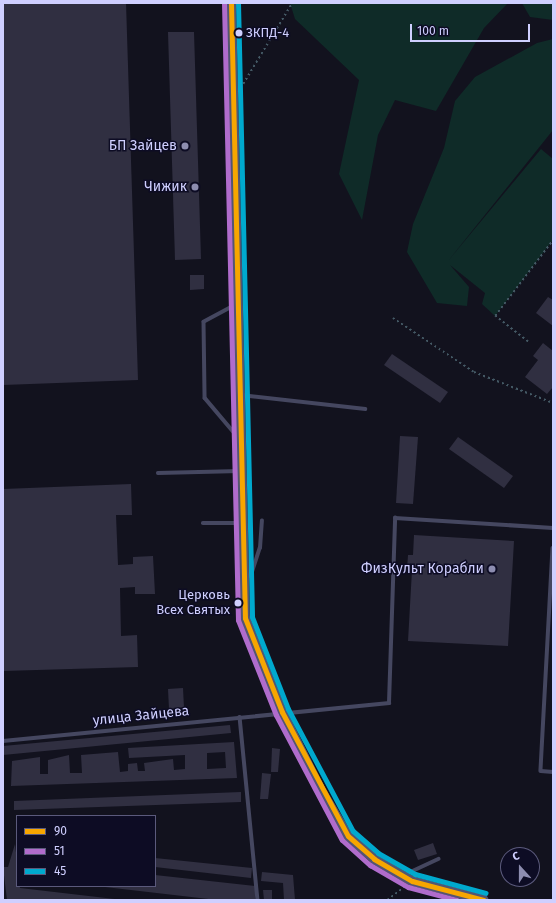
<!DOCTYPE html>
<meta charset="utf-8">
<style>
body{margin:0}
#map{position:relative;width:556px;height:903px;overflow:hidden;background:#12121e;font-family:"Fira Sans",sans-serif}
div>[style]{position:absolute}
.green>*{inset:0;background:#0f2b28}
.building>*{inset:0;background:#302f41}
.path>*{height:1.5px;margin-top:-0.75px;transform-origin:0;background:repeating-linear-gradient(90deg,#445965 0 2px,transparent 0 5px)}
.lane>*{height:3.5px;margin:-1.75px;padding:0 1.75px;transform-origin:1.75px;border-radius:1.75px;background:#454760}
.secondary>*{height:10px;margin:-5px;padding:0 5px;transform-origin:5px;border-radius:5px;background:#535572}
.bus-1>*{height:5px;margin:-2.5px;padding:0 2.5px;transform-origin:2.5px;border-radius:2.5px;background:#f7a600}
.bus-2>*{height:5px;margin:-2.5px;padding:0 2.5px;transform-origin:2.5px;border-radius:2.5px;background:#b06ccc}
.bus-3>*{height:5px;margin:-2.5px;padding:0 2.5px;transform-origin:2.5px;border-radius:2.5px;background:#00a9ce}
.dots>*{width:11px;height:11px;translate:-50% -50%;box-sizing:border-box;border:2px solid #0d0c24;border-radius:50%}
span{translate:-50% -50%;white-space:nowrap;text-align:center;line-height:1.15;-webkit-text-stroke:3px #0d0c24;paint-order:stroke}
.bus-label{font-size:13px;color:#cfcfff}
.left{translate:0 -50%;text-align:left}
.right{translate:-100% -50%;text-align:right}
.poi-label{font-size:14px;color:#cfcfff}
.street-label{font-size:14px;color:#cfcfff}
.frame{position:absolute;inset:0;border:4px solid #cfcfff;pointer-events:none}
.legend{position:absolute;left:16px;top:815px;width:140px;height:72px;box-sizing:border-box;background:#0d0c24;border:1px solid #5b5a7c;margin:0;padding:5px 7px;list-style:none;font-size:12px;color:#cfcfff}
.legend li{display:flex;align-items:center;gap:8px;height:20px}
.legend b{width:20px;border:1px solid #5b5a7c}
.north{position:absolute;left:500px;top:847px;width:40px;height:40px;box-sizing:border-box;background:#0d0c24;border:1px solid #5b5a7c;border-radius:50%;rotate:339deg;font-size:11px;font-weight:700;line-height:16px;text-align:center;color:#cfcfff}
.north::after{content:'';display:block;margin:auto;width:14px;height:18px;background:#8d8db0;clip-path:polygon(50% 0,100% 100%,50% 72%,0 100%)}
.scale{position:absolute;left:410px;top:24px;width:120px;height:18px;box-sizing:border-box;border:2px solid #cfcfff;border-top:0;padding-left:5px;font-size:12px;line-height:14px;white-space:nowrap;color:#cfcfff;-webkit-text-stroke:3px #0d0c24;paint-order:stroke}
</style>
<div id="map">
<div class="green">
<div style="clip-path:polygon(290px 3px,508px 3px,484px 28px,436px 111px,395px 100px,378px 135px,362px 220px,339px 174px,359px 80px,295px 19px)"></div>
<div style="clip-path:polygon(522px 3px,553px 3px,553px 20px,530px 17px)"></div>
<div style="clip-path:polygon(553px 39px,553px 130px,448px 261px,541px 149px,553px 159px,553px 240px,495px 316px,482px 304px,485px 293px,450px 265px,469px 287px,467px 306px,437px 303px,407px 252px,413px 224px,444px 148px,455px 101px,475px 77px,537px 43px)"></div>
</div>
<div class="building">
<div style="clip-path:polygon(3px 3px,126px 3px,138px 380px,3px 385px)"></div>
<div style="clip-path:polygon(168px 32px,194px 32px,201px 259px,175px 260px)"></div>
<div style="clip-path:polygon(190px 275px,204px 275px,204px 289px,190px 290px)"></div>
<div style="clip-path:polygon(548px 297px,553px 300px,553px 326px,536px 313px)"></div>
<div style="clip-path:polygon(543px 343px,553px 351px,553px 387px,547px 394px,525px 377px,538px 360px,533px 356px)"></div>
<div style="clip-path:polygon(392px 354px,448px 392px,440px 403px,384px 365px)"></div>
<div style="clip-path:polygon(400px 436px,418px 437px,413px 504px,396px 503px)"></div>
<div style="clip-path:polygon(458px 437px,513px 476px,504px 488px,449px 449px)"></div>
<div style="clip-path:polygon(131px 484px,132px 515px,116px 515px,118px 565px,133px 564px,133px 557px,153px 556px,155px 594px,135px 594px,135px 587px,120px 588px,121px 636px,137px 635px,138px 667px,3px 671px,3px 489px)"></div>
<div style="clip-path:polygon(414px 535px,514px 541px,508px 646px,408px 641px,412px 570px,407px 570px,408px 555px,413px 555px)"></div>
<div style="clip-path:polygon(183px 688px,184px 708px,169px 709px,168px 689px)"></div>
<div style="clip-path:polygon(230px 725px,231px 733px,3px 755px,3px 746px)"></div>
<div style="clip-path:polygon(evenodd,234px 742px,237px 778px,11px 786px,12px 761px,40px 757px,40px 774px,48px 774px,48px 760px,69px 755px,70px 773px,82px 773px,81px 755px,118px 752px,120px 772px,128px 771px,128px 764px,137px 763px,138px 771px,145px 771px,144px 763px,173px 759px,174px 770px,185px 769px,185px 755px,129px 758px,128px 748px,234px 742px,225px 752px,226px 768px,207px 769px,207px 753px,225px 752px)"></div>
<div style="clip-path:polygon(272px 748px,280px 749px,278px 772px,271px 772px)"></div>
<div style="clip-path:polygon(262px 773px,271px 774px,268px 799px,260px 799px)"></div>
<div style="clip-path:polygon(241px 792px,241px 802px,14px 810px,14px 801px)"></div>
<div style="clip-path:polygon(433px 843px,437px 854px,418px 860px,414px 850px)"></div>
<div style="clip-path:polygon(15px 844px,20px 888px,123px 900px,7px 900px,3px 867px,8px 867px)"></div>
<div style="clip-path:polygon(155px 858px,252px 868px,251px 878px,155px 867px)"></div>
<div style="clip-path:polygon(262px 872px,293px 875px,295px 900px,284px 900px,283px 883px,261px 881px)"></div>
<div style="clip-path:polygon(155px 875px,255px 886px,255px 900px,217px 900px,105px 887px,155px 886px)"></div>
<div style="clip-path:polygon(263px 890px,272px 890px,272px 900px,264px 900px)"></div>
</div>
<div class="path">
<div style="left:243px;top:84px;width:95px;rotate:-58.8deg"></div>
<div style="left:393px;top:318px;width:97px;rotate:33.7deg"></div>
<div style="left:474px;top:372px;width:85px;rotate:21.4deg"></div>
<div style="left:528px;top:342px;width:42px;rotate:-141.8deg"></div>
<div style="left:495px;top:316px;width:96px;rotate:-52.7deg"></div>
<div style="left:387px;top:900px;width:21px;rotate:-37deg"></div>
</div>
<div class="lane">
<div style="left:236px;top:305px;width:36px;rotate:152deg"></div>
<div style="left:204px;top:322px;width:76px;rotate:89.2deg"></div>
<div style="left:205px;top:398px;width:51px;rotate:49.8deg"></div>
<div style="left:241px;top:395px;width:125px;rotate:6.4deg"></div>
<div style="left:158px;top:473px;width:82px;rotate:-1.4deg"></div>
<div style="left:203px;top:523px;width:38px"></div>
<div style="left:553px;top:548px;width:223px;rotate:93.1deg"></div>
<div style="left:541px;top:771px;width:12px;rotate:5deg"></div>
<div style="left:245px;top:577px;width:6px;rotate:-18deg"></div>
<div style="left:251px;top:575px;width:28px;rotate:-72deg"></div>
<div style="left:260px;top:548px;width:27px;rotate:-86deg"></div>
<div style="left:240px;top:717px;width:184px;rotate:84.4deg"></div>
<div style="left:3px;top:741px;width:388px;rotate:-5.6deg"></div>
<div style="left:389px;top:703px;width:185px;rotate:-88.1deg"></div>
<div style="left:395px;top:518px;width:158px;rotate:3.6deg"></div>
<div style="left:404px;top:875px;width:38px;rotate:-25deg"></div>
</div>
<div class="secondary">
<div style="left:231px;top:3px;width:615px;rotate:88.7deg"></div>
<div style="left:245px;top:618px;width:101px;rotate:68.5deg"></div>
<div style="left:282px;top:712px;width:84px;rotate:63.7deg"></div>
<div style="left:319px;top:787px;width:57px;rotate:59.4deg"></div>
<div style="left:348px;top:836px;width:35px;rotate:41deg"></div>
<div style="left:374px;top:859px;width:44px;rotate:30.1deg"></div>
<div style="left:412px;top:881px;width:74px;rotate:14.8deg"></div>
</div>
<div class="bus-1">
<div style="left:231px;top:3px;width:615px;rotate:88.7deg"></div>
<div style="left:245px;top:618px;width:101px;rotate:68.5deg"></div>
<div style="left:282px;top:712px;width:140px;rotate:62deg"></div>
<div style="left:348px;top:836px;width:35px;rotate:41deg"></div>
<div style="left:374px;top:859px;width:44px;rotate:30.1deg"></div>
<div style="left:412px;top:881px;width:74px;rotate:14.8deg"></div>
</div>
<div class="bus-2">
<div style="left:224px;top:3px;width:617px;rotate:88.7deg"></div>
<div style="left:238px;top:620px;width:102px;rotate:68.2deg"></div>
<div style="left:276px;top:715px;width:141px;rotate:62.2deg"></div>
<div style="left:342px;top:840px;width:38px;rotate:42deg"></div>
<div style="left:370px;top:865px;width:44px;rotate:30.1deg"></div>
<div style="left:408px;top:887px;width:51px;rotate:14.9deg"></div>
</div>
<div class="bus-3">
<div style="left:238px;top:3px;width:614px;rotate:88.69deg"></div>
<div style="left:252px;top:617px;width:99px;rotate:68.6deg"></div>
<div style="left:288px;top:709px;width:138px;rotate:62deg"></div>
<div style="left:353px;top:831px;width:33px;rotate:41deg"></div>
<div style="left:378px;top:853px;width:43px;rotate:29.6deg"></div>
<div style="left:415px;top:874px;width:73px;rotate:15deg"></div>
</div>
<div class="dots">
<div style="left:239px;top:33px;background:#cfcfff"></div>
<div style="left:185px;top:146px;background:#8d8db0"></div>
<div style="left:195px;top:187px;background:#8d8db0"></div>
<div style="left:492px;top:569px;background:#8d8db0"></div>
<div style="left:238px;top:603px;background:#cfcfff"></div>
</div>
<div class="bus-label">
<span class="left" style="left:246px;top:33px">ЗКПД-4</span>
<span class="right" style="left:230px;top:603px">Церковь<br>Всех Святых</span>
</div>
<div class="poi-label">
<span class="right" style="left:177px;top:146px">БП Зайцев</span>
<span class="right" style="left:187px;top:187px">Чижик</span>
<span class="right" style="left:484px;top:569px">ФизКульт Корабли</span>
</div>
<div class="street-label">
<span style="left:141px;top:716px;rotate:-6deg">улица Зайцева</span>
</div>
<div class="frame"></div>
<ul class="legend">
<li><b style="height:5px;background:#f7a600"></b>90</li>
<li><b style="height:5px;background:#b06ccc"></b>51</li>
<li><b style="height:5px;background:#00a9ce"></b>45</li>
</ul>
<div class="north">С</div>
<div class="scale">100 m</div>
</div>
